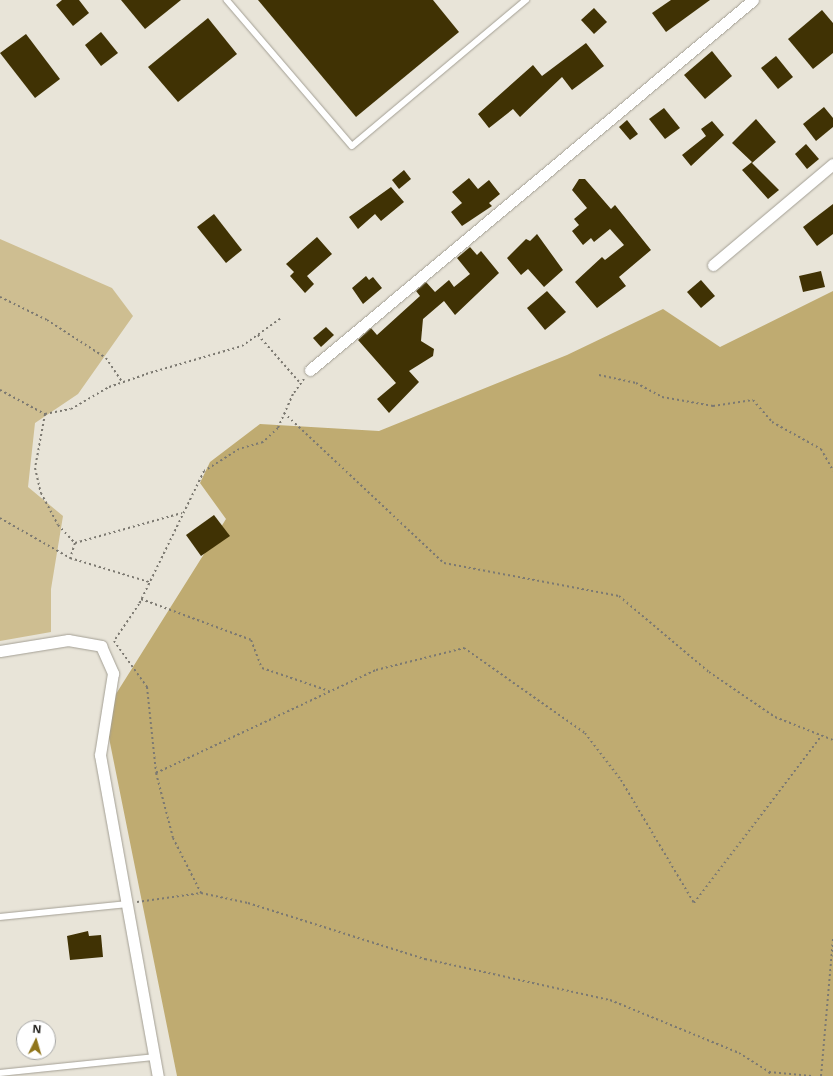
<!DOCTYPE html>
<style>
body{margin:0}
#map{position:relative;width:833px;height:1076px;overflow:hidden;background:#e8e4d8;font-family:"Noto Sans",sans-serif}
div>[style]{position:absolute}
.green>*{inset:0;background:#cebe91}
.forest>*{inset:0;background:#bfab71}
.building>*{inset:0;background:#403204}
.path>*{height:2px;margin-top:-1px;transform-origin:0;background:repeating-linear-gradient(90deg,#7c7971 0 2px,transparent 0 5px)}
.roads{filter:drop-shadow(0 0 1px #a39f94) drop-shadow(0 0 1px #a39f94)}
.service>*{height:5.5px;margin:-2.75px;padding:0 2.75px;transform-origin:2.75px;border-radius:2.75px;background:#fff}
.minor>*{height:11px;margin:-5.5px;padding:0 5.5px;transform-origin:5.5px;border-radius:5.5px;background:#fff}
span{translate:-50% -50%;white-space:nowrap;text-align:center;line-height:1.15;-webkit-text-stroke:4px #fff;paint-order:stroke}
.north{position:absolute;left:16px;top:1020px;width:40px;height:40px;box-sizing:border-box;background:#fff;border:1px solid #a6a6a4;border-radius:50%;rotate:5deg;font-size:11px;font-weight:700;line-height:16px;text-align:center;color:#21201b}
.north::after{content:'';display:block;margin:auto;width:14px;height:18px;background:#90751a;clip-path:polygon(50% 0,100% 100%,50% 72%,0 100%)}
</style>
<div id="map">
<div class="green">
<div style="clip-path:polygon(0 239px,112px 288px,133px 316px,78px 394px,35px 423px,28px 487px,63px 516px,51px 589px,51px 632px,0 641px)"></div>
</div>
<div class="forest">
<div style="clip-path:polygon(833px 291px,833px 1076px,177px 1076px,104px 713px,226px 519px,200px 483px,210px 462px,260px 424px,379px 431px,567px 355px,663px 309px,720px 347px)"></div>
</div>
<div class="building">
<div style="clip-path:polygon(62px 0,79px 0,89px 13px,73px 26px,56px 5px)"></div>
<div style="clip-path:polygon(121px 0,181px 0,145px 29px)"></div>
<div style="clip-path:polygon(258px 0,433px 0,459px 32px,356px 117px)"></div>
<div style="clip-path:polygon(671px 0,710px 0,666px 32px,652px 13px)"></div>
<div style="clip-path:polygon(594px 8px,607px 22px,594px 34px,581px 20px)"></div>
<div style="clip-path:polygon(822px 10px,833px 23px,833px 53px,813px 69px,788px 39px)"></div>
<div style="clip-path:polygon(208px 18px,237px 54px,178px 102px,148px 67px)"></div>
<div style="clip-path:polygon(101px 32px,118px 53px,101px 66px,85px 45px)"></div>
<div style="clip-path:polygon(26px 34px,60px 79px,35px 98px,0 53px)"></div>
<div style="clip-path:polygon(586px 43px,604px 66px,572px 90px,562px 77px,520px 117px,513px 109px,489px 128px,478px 114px,533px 65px,542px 76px)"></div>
<div style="clip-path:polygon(712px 51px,732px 76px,705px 99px,684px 75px)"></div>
<div style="clip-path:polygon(776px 56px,793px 77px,778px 89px,761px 68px)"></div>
<div style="clip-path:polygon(824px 107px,833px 118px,833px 127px,816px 141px,803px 124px)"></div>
<div style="clip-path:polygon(664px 108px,680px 128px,665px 139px,649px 119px)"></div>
<div style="clip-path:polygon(756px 119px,776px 142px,752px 163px,779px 190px,768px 199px,742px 170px,752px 162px,732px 143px)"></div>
<div style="clip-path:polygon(627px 120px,638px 134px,630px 140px,619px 127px)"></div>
<div style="clip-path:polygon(712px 121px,724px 135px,691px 166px,682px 155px,706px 136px,701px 129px)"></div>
<div style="clip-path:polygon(806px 144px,819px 159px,807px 169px,795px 154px)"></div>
<div style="clip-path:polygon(404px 170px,411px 179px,399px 189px,392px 180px)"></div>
<div style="clip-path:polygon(469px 178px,478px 189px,489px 180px,500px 194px,489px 203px,492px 206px,462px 226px,451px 212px,462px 203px,452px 192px)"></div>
<div style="clip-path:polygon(579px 179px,585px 179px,611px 209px,615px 205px,651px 250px,619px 277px,626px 286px,597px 308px,575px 282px,602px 257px,605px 260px,624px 245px,610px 229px,594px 242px,591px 238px,583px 245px,572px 231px,579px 225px,574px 219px,587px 208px,572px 190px)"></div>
<div style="clip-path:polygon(391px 187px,404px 202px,381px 221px,375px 214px,358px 229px,349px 217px)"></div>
<div style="clip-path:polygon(833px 204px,833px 234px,817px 246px,803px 227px)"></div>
<div style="clip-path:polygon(214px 214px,242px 250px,226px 263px,197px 227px)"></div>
<div style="clip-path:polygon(537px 234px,563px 270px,544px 287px,528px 269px,521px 275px,507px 258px,526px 239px,530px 241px)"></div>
<div style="clip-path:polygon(317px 237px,332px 254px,307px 276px,314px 284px,305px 293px,290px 276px,294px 272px,286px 264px)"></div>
<div style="clip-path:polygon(470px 247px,477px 255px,481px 251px,499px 273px,455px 315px,444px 301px,423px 319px,421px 341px,434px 349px,433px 356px,409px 371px,419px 382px,389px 413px,377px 399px,396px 383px,358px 340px,371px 328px,377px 335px,420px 296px,416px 291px,426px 282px,435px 292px,449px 280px,454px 287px,470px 274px,457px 258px)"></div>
<div style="clip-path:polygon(821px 271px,825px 287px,803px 292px,799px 276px)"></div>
<div style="clip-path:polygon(366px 276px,369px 280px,373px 277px,382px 288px,363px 304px,352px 288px)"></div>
<div style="clip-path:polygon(701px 280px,715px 296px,701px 308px,687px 292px)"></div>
<div style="clip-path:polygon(547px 291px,566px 312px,545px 330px,527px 308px)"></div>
<div style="clip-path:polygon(326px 327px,334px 335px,321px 347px,313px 338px)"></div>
<div style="clip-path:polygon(214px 515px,230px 536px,201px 556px,186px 535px)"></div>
<div style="clip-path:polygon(88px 931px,89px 936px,101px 935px,103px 957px,70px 960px,67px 936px)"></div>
</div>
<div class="path">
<div style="left:0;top:297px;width:52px;rotate:26.1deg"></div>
<div style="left:47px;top:320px;width:70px;rotate:32.8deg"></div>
<div style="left:106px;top:358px;width:30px;rotate:56deg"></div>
<div style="left:258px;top:335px;width:65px;rotate:48.7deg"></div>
<div style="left:599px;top:375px;width:38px;rotate:12deg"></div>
<div style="left:636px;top:383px;width:30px;rotate:28deg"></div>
<div style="left:662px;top:397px;width:52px;rotate:10deg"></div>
<div style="left:713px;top:406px;width:40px;rotate:-8.5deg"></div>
<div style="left:753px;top:400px;width:29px;rotate:49deg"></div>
<div style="left:772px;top:422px;width:56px;rotate:28.9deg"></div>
<div style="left:821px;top:449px;width:25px;rotate:61deg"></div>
<div style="left:304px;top:379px;width:19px;rotate:126deg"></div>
<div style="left:293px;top:394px;width:37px;rotate:114deg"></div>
<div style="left:278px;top:428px;width:21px;rotate:137deg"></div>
<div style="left:263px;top:442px;width:25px;rotate:164deg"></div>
<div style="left:239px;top:449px;width:41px;rotate:147.8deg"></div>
<div style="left:204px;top:471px;width:148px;rotate:116deg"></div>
<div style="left:139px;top:604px;width:45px;rotate:124deg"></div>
<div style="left:114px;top:641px;width:57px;rotate:54.3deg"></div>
<div style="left:147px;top:687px;width:86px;rotate:84deg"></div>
<div style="left:156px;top:773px;width:67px;rotate:75.3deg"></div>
<div style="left:173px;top:838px;width:62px;rotate:63deg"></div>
<div style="left:201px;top:893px;width:48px;rotate:12deg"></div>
<div style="left:248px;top:903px;width:186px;rotate:17.6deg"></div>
<div style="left:425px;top:959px;width:189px;rotate:12.5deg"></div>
<div style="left:610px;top:1000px;width:139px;rotate:22.3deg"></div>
<div style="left:739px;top:1053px;width:36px;rotate:32deg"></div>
<div style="left:769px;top:1072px;width:43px;rotate:5.3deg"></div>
<div style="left:0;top:390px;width:51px;rotate:28.1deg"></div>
<div style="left:45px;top:414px;width:55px;rotate:100.5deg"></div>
<div style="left:35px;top:468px;width:26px;rotate:77deg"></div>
<div style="left:41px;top:493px;width:36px;rotate:62deg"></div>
<div style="left:58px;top:525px;width:25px;rotate:47deg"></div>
<div style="left:75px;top:543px;width:16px;rotate:108deg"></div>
<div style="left:284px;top:413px;width:219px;rotate:43.2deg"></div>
<div style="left:444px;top:563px;width:178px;rotate:10.7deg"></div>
<div style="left:619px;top:596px;width:118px;rotate:40.2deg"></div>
<div style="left:709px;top:672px;width:80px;rotate:34.3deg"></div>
<div style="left:775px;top:717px;width:62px;rotate:21.6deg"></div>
<div style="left:45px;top:414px;width:26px;rotate:-11deg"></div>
<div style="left:71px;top:409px;width:44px;rotate:-30.1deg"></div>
<div style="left:109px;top:387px;width:39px;rotate:-19deg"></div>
<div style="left:146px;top:374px;width:100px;rotate:-16.3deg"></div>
<div style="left:242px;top:346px;width:48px;rotate:-35.7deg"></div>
<div style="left:0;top:518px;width:81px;rotate:29.7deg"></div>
<div style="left:70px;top:558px;width:83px;rotate:16.9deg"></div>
<div style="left:75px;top:543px;width:111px;rotate:-15.7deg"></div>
<div style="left:141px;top:599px;width:117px;rotate:20.4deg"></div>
<div style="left:251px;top:640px;width:30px;rotate:69deg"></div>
<div style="left:262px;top:668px;width:71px;rotate:18.9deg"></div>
<div style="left:156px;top:773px;width:243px;rotate:-25.1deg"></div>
<div style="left:376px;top:670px;width:91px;rotate:-14deg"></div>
<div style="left:464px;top:648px;width:148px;rotate:35.1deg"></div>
<div style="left:585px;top:733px;width:59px;rotate:52.5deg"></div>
<div style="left:621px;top:780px;width:143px;rotate:59.3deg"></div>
<div style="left:694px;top:903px;width:210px;rotate:-52.7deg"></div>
<div style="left:137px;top:902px;width:65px;rotate:-8deg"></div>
<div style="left:769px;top:1072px;width:4px;rotate:63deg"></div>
<div style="left:821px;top:1076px;width:138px;rotate:-85deg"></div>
</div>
<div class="roads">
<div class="service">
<div style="left:227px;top:0;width:192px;rotate:49.4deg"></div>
<div style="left:352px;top:146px;width:227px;rotate:-40deg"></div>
<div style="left:0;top:917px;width:128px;rotate:-5.8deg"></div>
<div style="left:0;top:1073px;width:156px;rotate:-5.9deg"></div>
</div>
<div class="minor">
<div style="left:713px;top:265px;width:157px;rotate:-40.1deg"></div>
<div style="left:310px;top:370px;width:577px;rotate:-39.87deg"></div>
<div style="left:0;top:651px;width:69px;rotate:-9.2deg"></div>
<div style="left:68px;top:640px;width:34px;rotate:10deg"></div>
<div style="left:101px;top:646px;width:30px;rotate:66deg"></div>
<div style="left:113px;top:673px;width:83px;rotate:99deg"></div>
<div style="left:100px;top:755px;width:326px;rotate:79.8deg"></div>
</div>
</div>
<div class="north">N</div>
</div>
